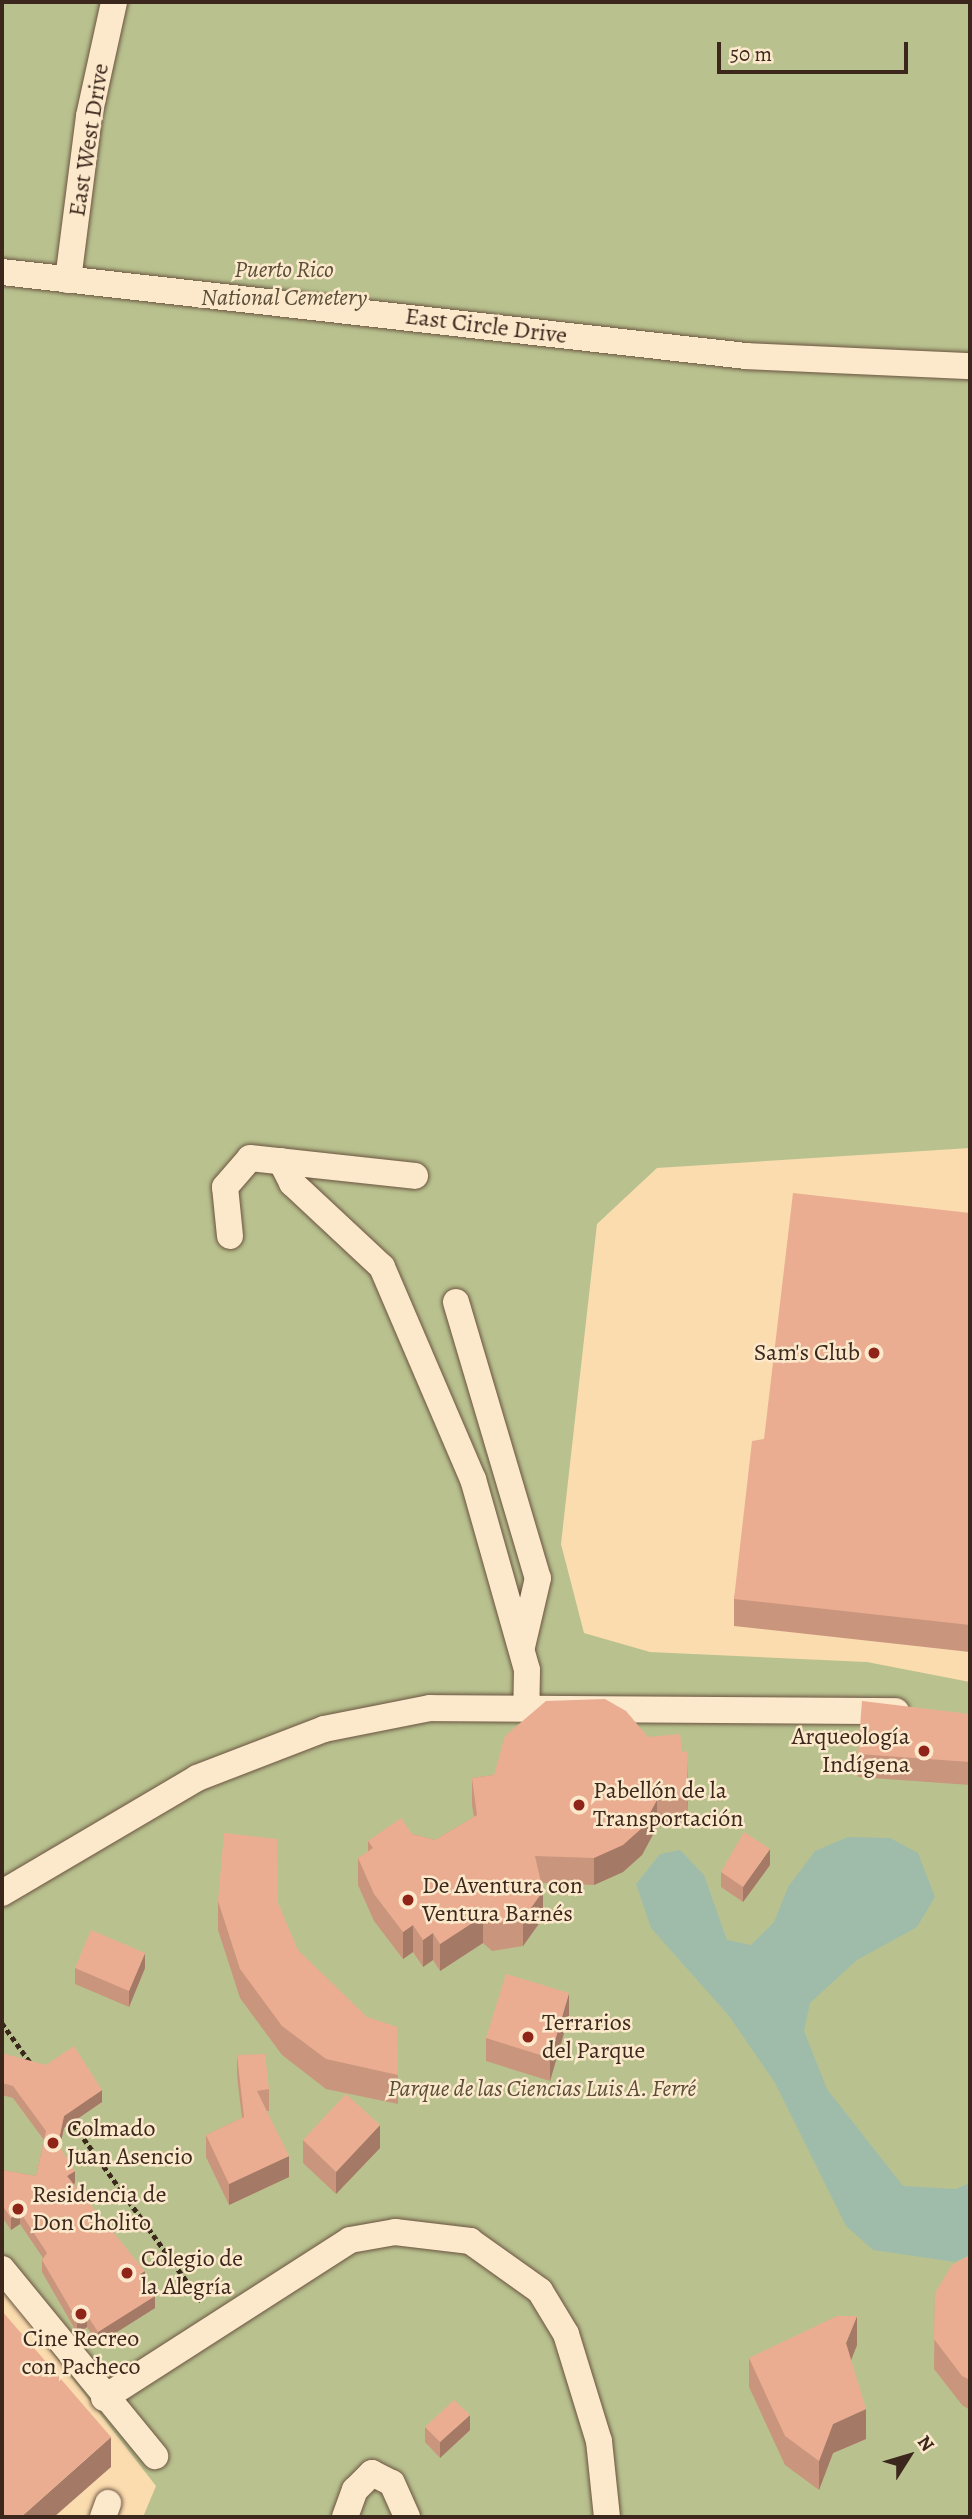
<!DOCTYPE html>
<meta charset="utf-8">
<style>
body{margin:0}
#map{position:relative;width:972px;height:2519px;overflow:hidden;background:#fbdcaf;font-family:Alegreya,serif}
div>[style]{position:absolute}
.green>*{inset:0;background:#b9c28f}
.water>*{inset:0;background:#9fbcab}
.path>*{height:4.5px;margin-top:-2.25px;transform-origin:0;background:repeating-linear-gradient(90deg,#3b271c 0 5px,transparent 0 8.5px)}
.roads{filter:drop-shadow(0 0 2px #6b5441) drop-shadow(0 0 2px #6b5441)}
.minor>*{height:26px;margin:-13px;padding:0 13px;transform-origin:13px;border-radius:13px;background:#fce8cb}
.wall>*{inset:0;background:#c9957d}
.shaded-wall>*{inset:0;background:#a47966}
.building>*{inset:0;background:#eaad91}
.dots>*{width:19px;height:19px;translate:-50% -50%;box-sizing:border-box;border:4px solid #fce8cb;border-radius:50%}
span{translate:-50% -50%;white-space:nowrap;text-align:center;line-height:1.15;-webkit-text-stroke:5px #fce8cb;paint-order:stroke}
.street-label{font-size:24px;color:#3b271c}
.park-label{font-size:24px;color:#5a4e39;font-style:italic}
.poi-label{font-size:24px;color:#3b271c}
.right{translate:-100% -50%;text-align:right}
.left{translate:0 -50%;text-align:left}
.frame{position:absolute;inset:0;border:4px solid #3b271c;pointer-events:none}
.north{position:absolute;left:874px;top:2421px;width:70px;height:70px;-webkit-text-stroke:5px #fce8cb;paint-order:stroke;rotate:53deg;font-size:19px;font-weight:700;line-height:28px;text-align:center;color:#3b271c}
.north::after{content:'';display:block;margin:auto;width:24px;height:32px;background:#3b271c;clip-path:polygon(50% 0,100% 100%,50% 72%,0 100%)}
.scale{position:absolute;left:717px;top:42px;width:191px;height:32px;box-sizing:border-box;border:4px solid #3b271c;border-top:0;padding-left:9px;font-size:21px;line-height:24px;white-space:nowrap;color:#3b271c;-webkit-text-stroke:5px #fce8cb;paint-order:stroke}
</style>
<div id="map">
<div class="green">
<div style="clip-path:polygon(2px 2px,970px 2px,970px 1148px,657px 1168px,597px 1224px,561px 1544px,584px 1633px,650px 1652px,867px 1662px,970px 1682px,970px 2517px,143px 2517px,156px 2486px,2px 2288px)"></div>
</div>
<div class="water">
<div style="clip-path:polygon(848px 1837px,890px 1838px,918px 1853px,935px 1897px,917px 1927px,857px 1960px,810px 2003px,804px 2031px,827px 2089px,903px 2186px,956px 2189px,970px 2183px,970px 2255px,955px 2262px,873px 2250px,846px 2226px,775px 2083px,729px 2016px,651px 1928px,636px 1884px,660px 1854px,680px 1850px,704px 1875px,727px 1940px,751px 1945px,774px 1922px,788px 1887px,815px 1851px)"></div>
</div>
<div class="path">
<div style="left:2px;top:2023px;width:52px;rotate:54.5deg"></div>
<div style="left:69px;top:2118px;width:229px;rotate:54.2deg"></div>
</div>
<div class="roads">
<div class="minor">
<div style="left:2px;top:272px;width:749px;rotate:6.44deg"></div>
<div style="left:746px;top:356px;width:224px;rotate:2.6deg"></div>
<div style="left:68px;top:280px;width:165px;rotate:-82.7deg"></div>
<div style="left:89px;top:116px;width:117px;rotate:-77.6deg"></div>
<div style="left:281px;top:1161px;width:25px;rotate:63deg"></div>
<div style="left:292px;top:1183px;width:123px;rotate:43deg"></div>
<div style="left:382px;top:1267px;width:231px;rotate:66.8deg"></div>
<div style="left:473px;top:1479px;width:198px;rotate:74.2deg"></div>
<div style="left:527px;top:1670px;width:39px;rotate:91deg"></div>
<div style="left:230px;top:1236px;width:49px;rotate:-95.8deg"></div>
<div style="left:225px;top:1187px;width:38px;rotate:-49deg"></div>
<div style="left:250px;top:1158px;width:166px;rotate:6.2deg"></div>
<div style="left:456px;top:1302px;width:288px;rotate:73.5deg"></div>
<div style="left:538px;top:1578px;width:71px;rotate:103.1deg"></div>
<div style="left:2px;top:1893px;width:226px;rotate:-30.5deg"></div>
<div style="left:197px;top:1778px;width:136px;rotate:-21.1deg"></div>
<div style="left:324px;top:1729px;width:108px;rotate:-11.2deg"></div>
<div style="left:430px;top:1708px;width:466px;rotate:0.4deg"></div>
<div style="left:2px;top:2269px;width:242px;rotate:50.7deg"></div>
<div style="left:104px;top:2398px;width:292px;rotate:-32.7deg"></div>
<div style="left:350px;top:2240px;width:46px;rotate:-10.1deg"></div>
<div style="left:395px;top:2232px;width:76px;rotate:6.8deg"></div>
<div style="left:470px;top:2241px;width:86px;rotate:35.5deg"></div>
<div style="left:540px;top:2291px;width:50px;rotate:58.8deg"></div>
<div style="left:566px;top:2334px;width:112px;rotate:72.9deg"></div>
<div style="left:599px;top:2441px;width:76px;rotate:84deg"></div>
<div style="left:103px;top:2517px;width:15px;rotate:-70deg"></div>
<div style="left:345px;top:2517px;width:29px;rotate:-70deg"></div>
<div style="left:355px;top:2490px;width:24px;rotate:-45deg"></div>
<div style="left:372px;top:2473px;width:22px;rotate:27deg"></div>
<div style="left:392px;top:2483px;width:37px;rotate:66deg"></div>
</div>
</div>
<div class="wall">
<div style="clip-path:polygon(970px 1213px,970px 1652px,734px 1626px,734px 1599px,764px 1439px)"></div>
<div style="clip-path:polygon(970px 1714px,970px 1785px,858px 1777px,858px 1754px)"></div>
<div style="clip-path:polygon(648px 1737px,682px 1752px,688px 1778px,687px 1824px,657px 1827px,642px 1855px,623px 1872px,594px 1885px,541px 1883px,543px 1918px,523px 1946px,492px 1951px,483px 1943px,440px 1971px,433px 1960px,423px 1967px,413px 1952px,403px 1959px,374px 1921px,358px 1885px,358px 1858px,368px 1852px,368px 1841px,412px 1834px,435px 1840px,474px 1817px,472px 1805px,472px 1778px,494px 1775px)"></div>
<div style="clip-path:polygon(770px 1865px,743px 1902px,721px 1887px,721px 1872px)"></div>
<div style="clip-path:polygon(218px 1901px,298px 1950px,398px 2075px,398px 2104px,326px 2089px,282px 2055px,240px 1998px,218px 1930px)"></div>
<div style="clip-path:polygon(75px 1968px,145px 1968px,129px 2007px,75px 1984px)"></div>
<div style="clip-path:polygon(569px 2016px,550px 2081px,486px 2061px,486px 2038px)"></div>
<div style="clip-path:polygon(2px 2053px,102px 2102px,64px 2128px,60px 2147px,75px 2183px,74px 2184px,145px 2281px,155px 2308px,98px 2344px,87px 2327px,77px 2333px,42px 2272px,42px 2260px,43px 2258px,20px 2224px,11px 2230px,2px 2217px,2px 2170px,36px 2176px,44px 2140px,13px 2098px,2px 2095px)"></div>
<div style="clip-path:polygon(237px 2055px,269px 2089px,269px 2111px,267px 2111px,289px 2177px,229px 2205px,206px 2157px,206px 2135px,242px 2118px,237px 2076px)"></div>
<div style="clip-path:polygon(303px 2140px,380px 2148px,336px 2194px,303px 2163px)"></div>
<div style="clip-path:polygon(970px 2255px,970px 2410px,962px 2405px,934px 2369px,935px 2293px)"></div>
<div style="clip-path:polygon(857px 2345px,851px 2360px,866px 2439px,833px 2453px,819px 2490px,785px 2465px,749px 2387px,749px 2358px)"></div>
<div style="clip-path:polygon(425px 2427px,470px 2430px,440px 2458px,425px 2442px)"></div>
</div>
<div class="shaded-wall">
<div style="clip-path:polygon(688px 1751px,688px 1778px,687px 1824px,687px 1797px)"></div>
<div style="clip-path:polygon(657px 1800px,657px 1827px,642px 1855px,623px 1872px,594px 1885px,594px 1858px)"></div>
<div style="clip-path:polygon(770px 1849px,770px 1865px,743px 1902px,743px 1887px)"></div>
<div style="clip-path:polygon(543px 1891px,543px 1918px,523px 1946px,523px 1919px)"></div>
<div style="clip-path:polygon(483px 1916px,483px 1943px,440px 1971px,440px 1944px)"></div>
<div style="clip-path:polygon(413px 1925px,413px 1952px,403px 1959px,403px 1932px)"></div>
<div style="clip-path:polygon(433px 1933px,433px 1960px,423px 1967px,423px 1940px)"></div>
<div style="clip-path:polygon(145px 1953px,145px 1968px,129px 2007px,129px 1991px)"></div>
<div style="clip-path:polygon(569px 1993px,569px 2016px,550px 2081px,550px 2058px)"></div>
<div style="clip-path:polygon(102px 2090px,102px 2102px,64px 2128px,58px 2156px,58px 2144px,64px 2116px)"></div>
<div style="clip-path:polygon(380px 2125px,380px 2148px,336px 2194px,336px 2172px)"></div>
<div style="clip-path:polygon(289px 2156px,289px 2177px,229px 2205px,229px 2184px)"></div>
<div style="clip-path:polygon(75px 2171px,75px 2183px,67px 2188px,67px 2176px)"></div>
<div style="clip-path:polygon(20px 2212px,20px 2224px,11px 2230px,11px 2218px)"></div>
<div style="clip-path:polygon(145px 2271px,145px 2283px,140px 2274px)"></div>
<div style="clip-path:polygon(155px 2296px,155px 2308px,98px 2344px,98px 2332px)"></div>
<div style="clip-path:polygon(87px 2315px,87px 2327px,77px 2333px,77px 2320px)"></div>
<div style="clip-path:polygon(857px 2316px,857px 2345px,846px 2373px,846px 2343px)"></div>
<div style="clip-path:polygon(866px 2409px,866px 2439px,833px 2453px,819px 2490px,819px 2461px,833px 2424px)"></div>
<div style="clip-path:polygon(470px 2415px,470px 2430px,440px 2458px,440px 2442px)"></div>
<div style="clip-path:polygon(111px 2437px,111px 2467px,54px 2517px,21px 2517px)"></div>
</div>
<div class="building">
<div style="clip-path:polygon(793px 1193px,970px 1213px,970px 1625px,734px 1599px,752px 1441px,764px 1439px)"></div>
<div style="clip-path:polygon(605px 1699px,626px 1711px,648px 1737px,680px 1734px,682px 1752px,688px 1751px,687px 1797px,657px 1800px,642px 1828px,623px 1845px,594px 1858px,535px 1856px,543px 1891px,523px 1919px,492px 1924px,483px 1916px,440px 1944px,433px 1933px,423px 1940px,413px 1925px,403px 1932px,374px 1894px,358px 1858px,373px 1848px,368px 1841px,401px 1818px,412px 1834px,435px 1840px,477px 1815px,472px 1778px,494px 1775px,505px 1736px,546px 1701px)"></div>
<div style="clip-path:polygon(862px 1701px,970px 1714px,970px 1762px,858px 1754px)"></div>
<div style="clip-path:polygon(744px 1832px,770px 1849px,743px 1887px,721px 1872px)"></div>
<div style="clip-path:polygon(224px 1833px,277px 1839px,278px 1903px,298px 1950px,367px 2017px,397px 2027px,398px 2075px,326px 2059px,282px 2026px,240px 1969px,218px 1901px)"></div>
<div style="clip-path:polygon(91px 1930px,145px 1953px,129px 1991px,75px 1968px)"></div>
<div style="clip-path:polygon(506px 1974px,569px 1993px,550px 2058px,486px 2038px)"></div>
<div style="clip-path:polygon(74px 2046px,102px 2090px,64px 2116px,58px 2144px,75px 2171px,67px 2176px,145px 2271px,140px 2274px,155px 2296px,98px 2332px,87px 2315px,77px 2320px,42px 2260px,47px 2253px,20px 2212px,11px 2218px,2px 2205px,2px 2170px,36px 2176px,46px 2131px,13px 2086px,2px 2083px,2px 2053px,46px 2065px)"></div>
<div style="clip-path:polygon(265px 2054px,269px 2089px,257px 2091px,289px 2156px,229px 2184px,206px 2135px,244px 2117px,237px 2055px)"></div>
<div style="clip-path:polygon(346px 2094px,380px 2125px,336px 2172px,303px 2140px)"></div>
<div style="clip-path:polygon(970px 2255px,970px 2380px,962px 2376px,934px 2339px,935px 2293px,952px 2265px)"></div>
<div style="clip-path:polygon(2px 2311px,111px 2437px,21px 2517px,2px 2517px)"></div>
<div style="clip-path:polygon(837px 2316px,857px 2316px,846px 2343px,866px 2409px,833px 2424px,819px 2461px,785px 2436px,749px 2358px)"></div>
<div style="clip-path:polygon(454px 2400px,470px 2415px,440px 2442px,425px 2427px)"></div>
</div>
<div class="dots">
<div style="left:874px;top:1353px;background:#8f2418"></div>
<div style="left:924px;top:1751px;background:#8f2418"></div>
<div style="left:579px;top:1805px;background:#8f2418"></div>
<div style="left:408px;top:1900px;background:#8f2418"></div>
<div style="left:528px;top:2037px;background:#8f2418"></div>
<div style="left:53px;top:2143px;background:#8f2418"></div>
<div style="left:18px;top:2209px;background:#8f2418"></div>
<div style="left:127px;top:2273px;background:#8f2418"></div>
<div style="left:81px;top:2314px;background:#8f2418"></div>
</div>
<div class="street-label">
<span style="left:89px;top:140px;rotate:-81deg">East West Drive</span>
<span style="left:486px;top:326px;rotate:7deg">East Circle Drive</span>
</div>
<div class="park-label">
<span style="left:284px;top:284px">Puerto Rico<br>National Cemetery</span>
<span style="left:542px;top:2089px">Parque de las Ciencias Luis A. Ferré</span>
</div>
<div class="poi-label">
<span class="right" style="left:860px;top:1353px">Sam's Club</span>
<span class="right" style="left:910px;top:1751px">Arqueología<br>Indígena</span>
<span class="left" style="left:593px;top:1805px">Pabellón de la<br>Transportación</span>
<span class="left" style="left:422px;top:1900px">De Aventura con<br>Ventura Barnés</span>
<span class="left" style="left:542px;top:2037px">Terrarios<br>del Parque</span>
<span class="left" style="left:67px;top:2143px">Colmado<br>Juan Asencio</span>
<span class="left" style="left:32px;top:2209px">Residencia de<br>Don Cholito</span>
<span class="left" style="left:141px;top:2273px">Colegio de<br>la Alegría</span>
<span style="left:81px;top:2353px">Cine Recreo<br>con Pacheco</span>
</div>
<div class="frame"></div>
<div class="north">N</div>
<div class="scale">50 m</div>
</div>
